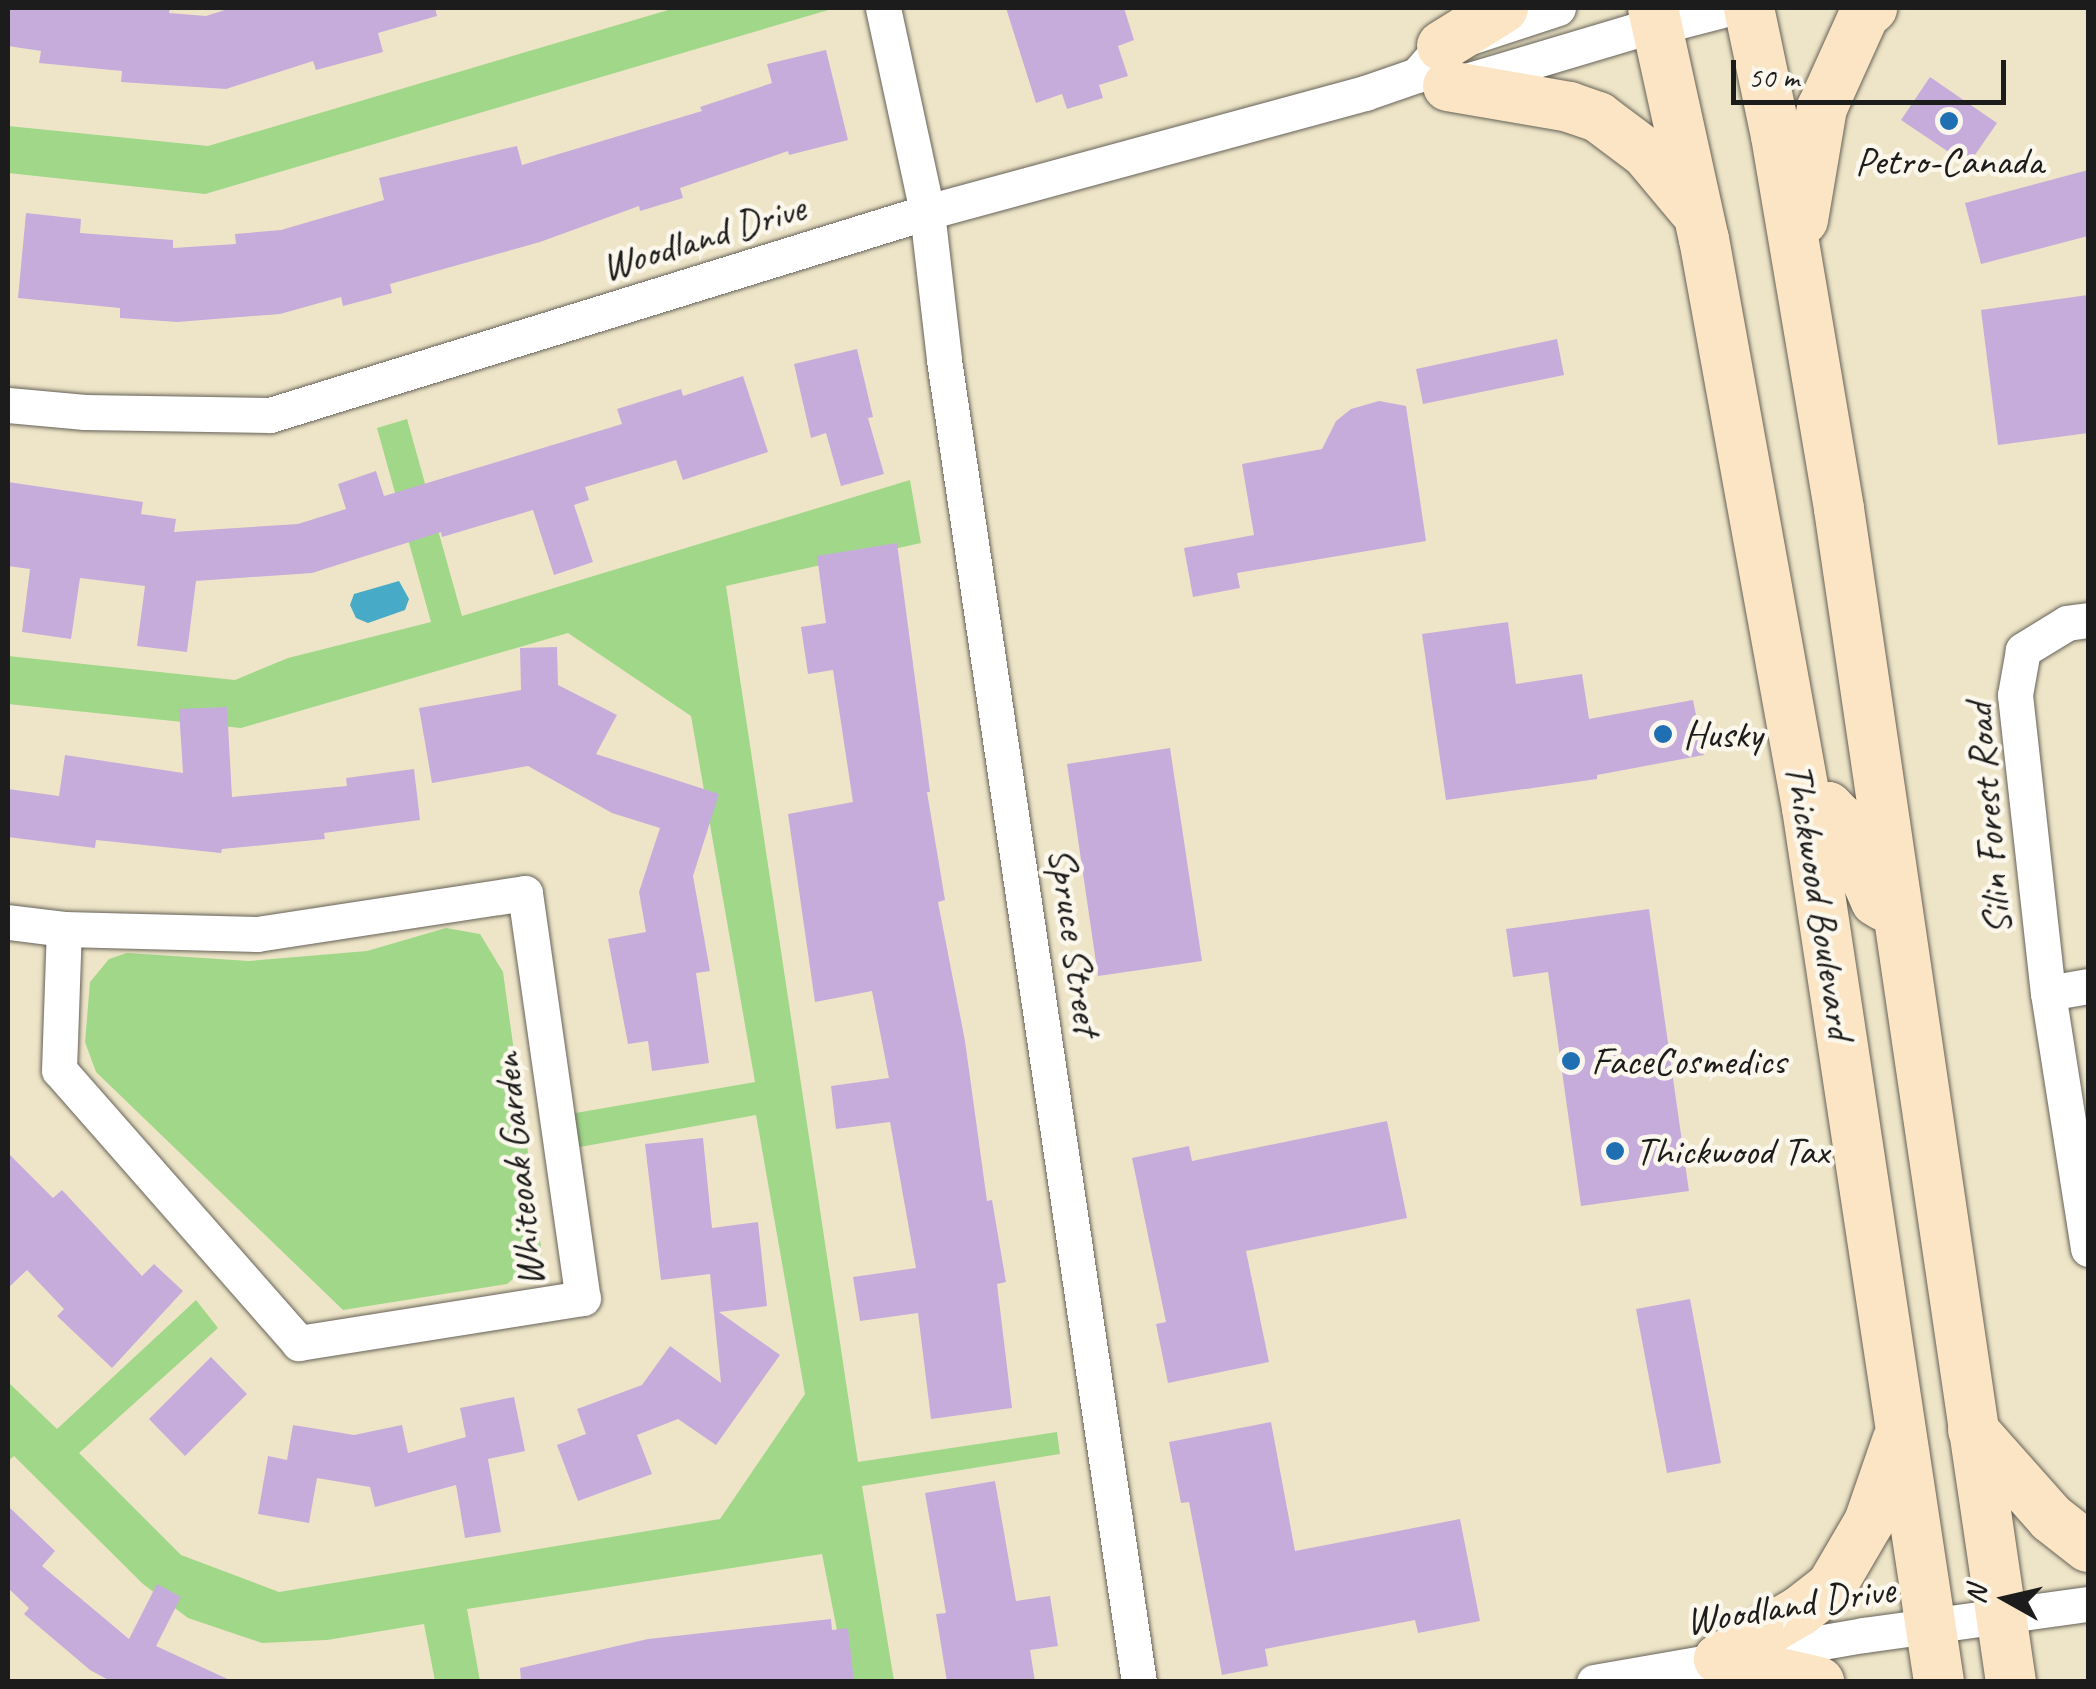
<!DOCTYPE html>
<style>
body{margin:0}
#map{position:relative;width:2096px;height:1689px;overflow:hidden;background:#eee5c8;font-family:Caveat,sans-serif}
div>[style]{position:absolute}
.green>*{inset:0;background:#a1d789}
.water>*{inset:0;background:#47aac6}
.building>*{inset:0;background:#c6acdb}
.roads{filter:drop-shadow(0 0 2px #666258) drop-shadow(0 0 2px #666258)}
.minor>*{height:35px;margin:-17.5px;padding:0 17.5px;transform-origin:17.5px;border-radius:17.5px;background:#fff}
.tertiary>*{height:42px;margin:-21px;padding:0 21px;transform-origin:21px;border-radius:21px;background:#fff}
.secondary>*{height:50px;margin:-25px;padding:0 25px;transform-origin:25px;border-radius:25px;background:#fce5c4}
.dots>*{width:28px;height:28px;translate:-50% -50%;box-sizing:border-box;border:5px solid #fbf7ec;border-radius:50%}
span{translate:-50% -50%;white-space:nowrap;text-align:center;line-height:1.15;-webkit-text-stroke:9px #fbf7ec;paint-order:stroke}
.poi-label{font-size:40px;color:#1c1c1c}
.left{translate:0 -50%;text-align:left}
.street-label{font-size:40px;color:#1c1c1c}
.frame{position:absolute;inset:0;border:10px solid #1c1c1c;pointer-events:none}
.north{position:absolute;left:1956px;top:1549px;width:100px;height:100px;-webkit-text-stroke:8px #fbf7ec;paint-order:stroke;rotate:278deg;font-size:28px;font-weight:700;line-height:40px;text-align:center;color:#1c1c1c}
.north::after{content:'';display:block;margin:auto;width:35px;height:45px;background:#1c1c1c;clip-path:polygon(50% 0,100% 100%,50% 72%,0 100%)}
.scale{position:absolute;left:1731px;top:60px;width:275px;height:45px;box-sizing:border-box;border:5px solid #1c1c1c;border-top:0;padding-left:12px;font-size:30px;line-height:35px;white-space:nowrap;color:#1c1c1c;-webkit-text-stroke:8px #fbf7ec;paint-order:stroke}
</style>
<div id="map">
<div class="green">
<div style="clip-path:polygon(675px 8px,835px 8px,205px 194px,8px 173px,8px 126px,208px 146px)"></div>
<div style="clip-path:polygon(407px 419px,462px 616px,910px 480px,921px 543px,726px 586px,858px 1462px,1057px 1432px,1060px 1454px,862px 1486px,894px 1681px,847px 1681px,822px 1554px,467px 1609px,480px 1681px,435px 1681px,424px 1624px,327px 1640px,262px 1643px,188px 1618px,143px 1584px,14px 1456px,8px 1461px,8px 1382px,57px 1429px,196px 1300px,218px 1328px,79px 1453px,181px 1555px,279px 1592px,720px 1519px,805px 1394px,756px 1115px,569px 1149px,564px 1115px,755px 1082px,691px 716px,568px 633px,241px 728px,8px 704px,8px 656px,235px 680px,288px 658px,431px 622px,377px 428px)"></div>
<div style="clip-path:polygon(446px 928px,480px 934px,503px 972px,542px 1254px,507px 1284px,343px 1310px,96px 1072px,85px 1042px,90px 982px,109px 959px,127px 953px,249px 961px,367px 951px)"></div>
</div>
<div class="water">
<div style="clip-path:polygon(399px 581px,409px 599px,405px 610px,368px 623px,356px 618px,350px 605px,354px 594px)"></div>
</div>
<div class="building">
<div style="clip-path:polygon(8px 8px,170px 8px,169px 13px,206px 16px,231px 8px,435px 8px,437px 16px,378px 33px,383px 52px,316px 70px,313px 61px,226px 89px,121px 82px,122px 71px,39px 63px,41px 51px,8px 46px)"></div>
<div style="clip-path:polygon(1006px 8px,1124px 8px,1134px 40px,1118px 46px,1128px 76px,1099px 85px,1103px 98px,1067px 109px,1062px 94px,1036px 103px)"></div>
<div style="clip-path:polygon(826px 50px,848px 140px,789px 155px,788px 151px,680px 188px,683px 198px,640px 211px,639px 206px,540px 242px,390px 284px,392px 293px,343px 306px,341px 297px,280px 314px,177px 322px,120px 318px,120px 308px,18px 298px,26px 213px,81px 219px,80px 233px,173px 240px,173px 248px,236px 244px,235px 234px,281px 230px,384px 200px,379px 178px,517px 146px,522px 165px,702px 111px,700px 107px,772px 83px,767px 64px)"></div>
<div style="clip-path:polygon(1930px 77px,1997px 123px,1968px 165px,1901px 120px)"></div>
<div style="clip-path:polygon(2088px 170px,2088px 236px,1981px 264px,1965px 203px)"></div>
<div style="clip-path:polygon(2088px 295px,2088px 433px,1998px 445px,1981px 310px)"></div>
<div style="clip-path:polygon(1557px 339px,1564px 375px,1423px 404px,1416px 369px)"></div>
<div style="clip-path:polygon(857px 349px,873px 417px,868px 418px,884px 474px,841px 486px,826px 433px,811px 438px,794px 364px)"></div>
<div style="clip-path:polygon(743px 376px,768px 452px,683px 480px,676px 460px,585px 487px,589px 500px,574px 505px,593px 562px,554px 575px,533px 510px,442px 537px,441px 532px,312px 573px,196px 581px,187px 652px,137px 646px,145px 586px,80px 578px,71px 639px,22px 632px,30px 569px,8px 566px,8px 482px,143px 502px,141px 514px,176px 519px,174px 532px,298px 524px,346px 509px,338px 484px,376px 471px,384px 496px,622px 424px,617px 409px,681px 389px,683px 396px)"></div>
<div style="clip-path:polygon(1379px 401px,1406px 406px,1426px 541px,1237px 573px,1240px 588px,1193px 597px,1184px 548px,1254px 535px,1242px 464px,1322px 449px,1336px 421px,1351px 409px)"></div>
<div style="clip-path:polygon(897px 543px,930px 792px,927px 792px,945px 900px,938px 902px,965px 1041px,987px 1201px,992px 1200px,1006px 1282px,997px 1284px,1012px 1408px,931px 1419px,918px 1313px,860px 1321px,853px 1277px,916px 1268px,890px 1122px,836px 1129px,831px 1086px,889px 1078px,872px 991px,815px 1002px,788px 814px,853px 802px,833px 670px,808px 674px,801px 627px,826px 623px,817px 556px)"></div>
<div style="clip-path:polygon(1508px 622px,1516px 684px,1582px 674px,1589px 719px,1693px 700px,1704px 755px,1597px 775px,1597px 779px,1446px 800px,1422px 634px)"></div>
<div style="clip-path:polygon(557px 647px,558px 685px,617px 715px,596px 754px,719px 794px,693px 876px,710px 971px,696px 973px,709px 1063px,652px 1071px,648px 1041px,628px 1044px,608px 939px,646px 932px,639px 892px,660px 828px,612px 813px,528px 766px,432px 783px,419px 708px,521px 690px,520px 648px)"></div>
<div style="clip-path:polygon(227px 707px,232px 797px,347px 786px,346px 778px,414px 769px,420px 820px,324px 833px,325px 839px,222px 849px,221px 853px,96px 840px,95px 848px,8px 837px,8px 789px,59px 796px,65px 755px,183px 773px,179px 709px)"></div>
<div style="clip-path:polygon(1170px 748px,1202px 961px,1098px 976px,1067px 764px)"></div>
<div style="clip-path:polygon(1649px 909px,1689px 1191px,1581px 1206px,1548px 972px,1513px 977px,1506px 929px)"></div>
<div style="clip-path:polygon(1387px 1121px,1407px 1218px,1246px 1251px,1269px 1362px,1168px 1383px,1156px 1324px,1166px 1322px,1132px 1158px,1189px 1146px,1192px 1161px)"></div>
<div style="clip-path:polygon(703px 1138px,712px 1228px,758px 1222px,767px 1306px,719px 1312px,780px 1355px,716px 1445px,678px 1419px,637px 1435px,652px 1474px,578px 1501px,557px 1445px,586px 1434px,577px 1409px,642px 1385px,670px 1346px,721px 1383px,710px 1274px,661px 1280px,645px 1144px)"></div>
<div style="clip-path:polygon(8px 1153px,53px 1198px,62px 1190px,142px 1276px,154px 1264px,183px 1291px,112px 1368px,57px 1316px,64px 1309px,27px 1270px,8px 1288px)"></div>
<div style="clip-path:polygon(1690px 1299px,1721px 1463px,1667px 1473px,1636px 1309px)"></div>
<div style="clip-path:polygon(211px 1357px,247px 1394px,185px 1456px,149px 1419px)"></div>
<div style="clip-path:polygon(514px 1397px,525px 1451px,488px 1459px,501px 1532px,465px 1538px,456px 1485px,375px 1507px,370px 1487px,317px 1478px,309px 1523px,258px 1514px,268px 1456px,287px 1460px,293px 1425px,354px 1435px,402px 1425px,408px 1453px,466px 1437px,460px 1408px)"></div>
<div style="clip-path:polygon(1271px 1422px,1295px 1551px,1460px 1519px,1480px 1621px,1418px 1633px,1415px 1620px,1265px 1649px,1268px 1666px,1222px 1675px,1189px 1502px,1181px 1503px,1169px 1442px)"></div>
<div style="clip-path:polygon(995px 1481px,1016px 1601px,1050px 1596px,1058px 1646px,1030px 1650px,1035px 1682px,947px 1682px,936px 1614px,946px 1613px,925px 1493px)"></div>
<div style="clip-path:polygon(8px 1506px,55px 1551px,42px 1566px,129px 1639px,157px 1584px,181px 1597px,156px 1646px,234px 1682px,112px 1682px,90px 1670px,24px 1614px,29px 1608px,8px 1588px)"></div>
<div style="clip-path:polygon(831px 1619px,832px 1630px,848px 1628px,854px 1682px,521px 1682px,520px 1668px,648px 1639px)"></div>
</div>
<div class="roads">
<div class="minor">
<div style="left:883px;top:8px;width:209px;rotate:77.8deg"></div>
<div style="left:927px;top:212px;width:149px;rotate:83.4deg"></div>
<div style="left:944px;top:360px;width:1336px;rotate:81.61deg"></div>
<div style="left:1456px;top:84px;width:210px;rotate:-16.6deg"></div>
<div style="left:8px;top:405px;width:77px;rotate:5.2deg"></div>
<div style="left:85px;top:412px;width:185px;rotate:0.9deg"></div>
<div style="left:270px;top:415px;width:688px;rotate:-17.17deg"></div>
<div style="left:927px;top:212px;width:454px;rotate:-15.2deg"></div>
<div style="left:1365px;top:93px;width:55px;rotate:-19.1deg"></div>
<div style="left:1417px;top:75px;width:38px;rotate:-49deg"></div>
<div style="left:1442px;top:46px;width:122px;rotate:-18.1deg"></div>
<div style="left:2088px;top:620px;width:21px;rotate:172deg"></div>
<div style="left:2067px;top:623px;width:52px;rotate:148.5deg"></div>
<div style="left:2023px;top:650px;width:46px;rotate:100.1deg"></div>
<div style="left:2015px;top:695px;width:300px;rotate:83.7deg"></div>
<div style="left:2048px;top:993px;width:259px;rotate:81.1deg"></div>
<div style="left:8px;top:922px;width:56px;rotate:7.1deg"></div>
<div style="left:64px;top:929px;width:193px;rotate:1.5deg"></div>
<div style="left:257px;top:934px;width:271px;rotate:-8.7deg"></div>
<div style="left:525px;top:893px;width:409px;rotate:81.9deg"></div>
<div style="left:583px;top:1298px;width:288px;rotate:171deg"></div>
<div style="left:299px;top:1343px;width:363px;rotate:-131.3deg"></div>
<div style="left:59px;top:1070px;width:141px;rotate:-88deg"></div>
<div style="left:2048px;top:993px;width:41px;rotate:-9.9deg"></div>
<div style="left:1594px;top:1682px;width:274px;rotate:-9.9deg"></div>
<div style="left:1864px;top:1635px;width:226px;rotate:-7.9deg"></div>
</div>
<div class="tertiary">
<div style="left:1657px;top:24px;width:64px;rotate:-14.5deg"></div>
</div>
<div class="secondary">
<div style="left:1653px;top:8px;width:237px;rotate:77.6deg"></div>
<div style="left:1704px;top:239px;width:578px;rotate:79.74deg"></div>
<div style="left:1807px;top:808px;width:884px;rotate:81.41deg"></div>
<div style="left:1749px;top:8px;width:131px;rotate:78.1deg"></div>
<div style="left:1776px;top:136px;width:378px;rotate:80.4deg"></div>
<div style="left:1839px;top:509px;width:1186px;rotate:81.66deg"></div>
<div style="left:1442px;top:46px;width:72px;rotate:-31.9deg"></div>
<div style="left:1448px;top:86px;width:123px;rotate:9.8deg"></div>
<div style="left:1569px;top:107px;width:31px;rotate:19deg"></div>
<div style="left:1598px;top:117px;width:60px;rotate:36.9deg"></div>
<div style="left:1646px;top:153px;width:72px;rotate:50.1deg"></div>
<div style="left:1803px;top:220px;width:114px;rotate:-80.4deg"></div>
<div style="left:1822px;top:108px;width:102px;rotate:-65.7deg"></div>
<div style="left:1864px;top:15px;width:11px;rotate:-41deg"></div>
<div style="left:1807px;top:808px;width:21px;rotate:-3deg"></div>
<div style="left:1828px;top:807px;width:16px;rotate:45deg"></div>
<div style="left:1839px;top:818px;width:91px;rotate:66deg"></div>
<div style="left:1876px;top:901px;width:9px;rotate:32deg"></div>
<div style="left:1973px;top:1430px;width:118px;rotate:48.4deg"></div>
<div style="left:2051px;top:1518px;width:47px;rotate:38.1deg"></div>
<div style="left:1719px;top:1659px;width:94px;rotate:-30.7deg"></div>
<div style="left:1800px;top:1611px;width:39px;rotate:-38deg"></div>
<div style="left:1831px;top:1587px;width:75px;rotate:-59.7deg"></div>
<div style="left:1869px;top:1522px;width:86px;rotate:-70.9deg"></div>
<div style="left:1719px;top:1659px;width:103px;rotate:13deg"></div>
</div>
</div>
<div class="dots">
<div style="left:1949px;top:121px;background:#1f6fb2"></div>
<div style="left:1663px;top:734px;background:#1f6fb2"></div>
<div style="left:1571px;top:1061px;background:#1f6fb2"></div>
<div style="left:1615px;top:1151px;background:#1f6fb2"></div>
</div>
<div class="poi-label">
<span style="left:1949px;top:161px">Petro-Canada</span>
<span class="left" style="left:1683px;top:734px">Husky</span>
<span class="left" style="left:1591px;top:1061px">FaceCosmedics</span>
<span class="left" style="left:1635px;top:1151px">Thickwood Tax</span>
</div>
<div class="street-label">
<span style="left:703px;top:237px;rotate:-17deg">Woodland Drive</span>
<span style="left:1988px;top:819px;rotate:-95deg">Silin Forest Road</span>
<span style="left:1820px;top:901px;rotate:81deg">Thickwood Boulevard</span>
<span style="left:1075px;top:941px;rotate:82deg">Spruce Street</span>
<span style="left:518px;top:1170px;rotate:-96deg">Whiteoak Garden</span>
<span style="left:1790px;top:1605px;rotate:-9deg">Woodland Drive</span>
</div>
<div class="frame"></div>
<div class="north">N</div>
<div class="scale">50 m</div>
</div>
